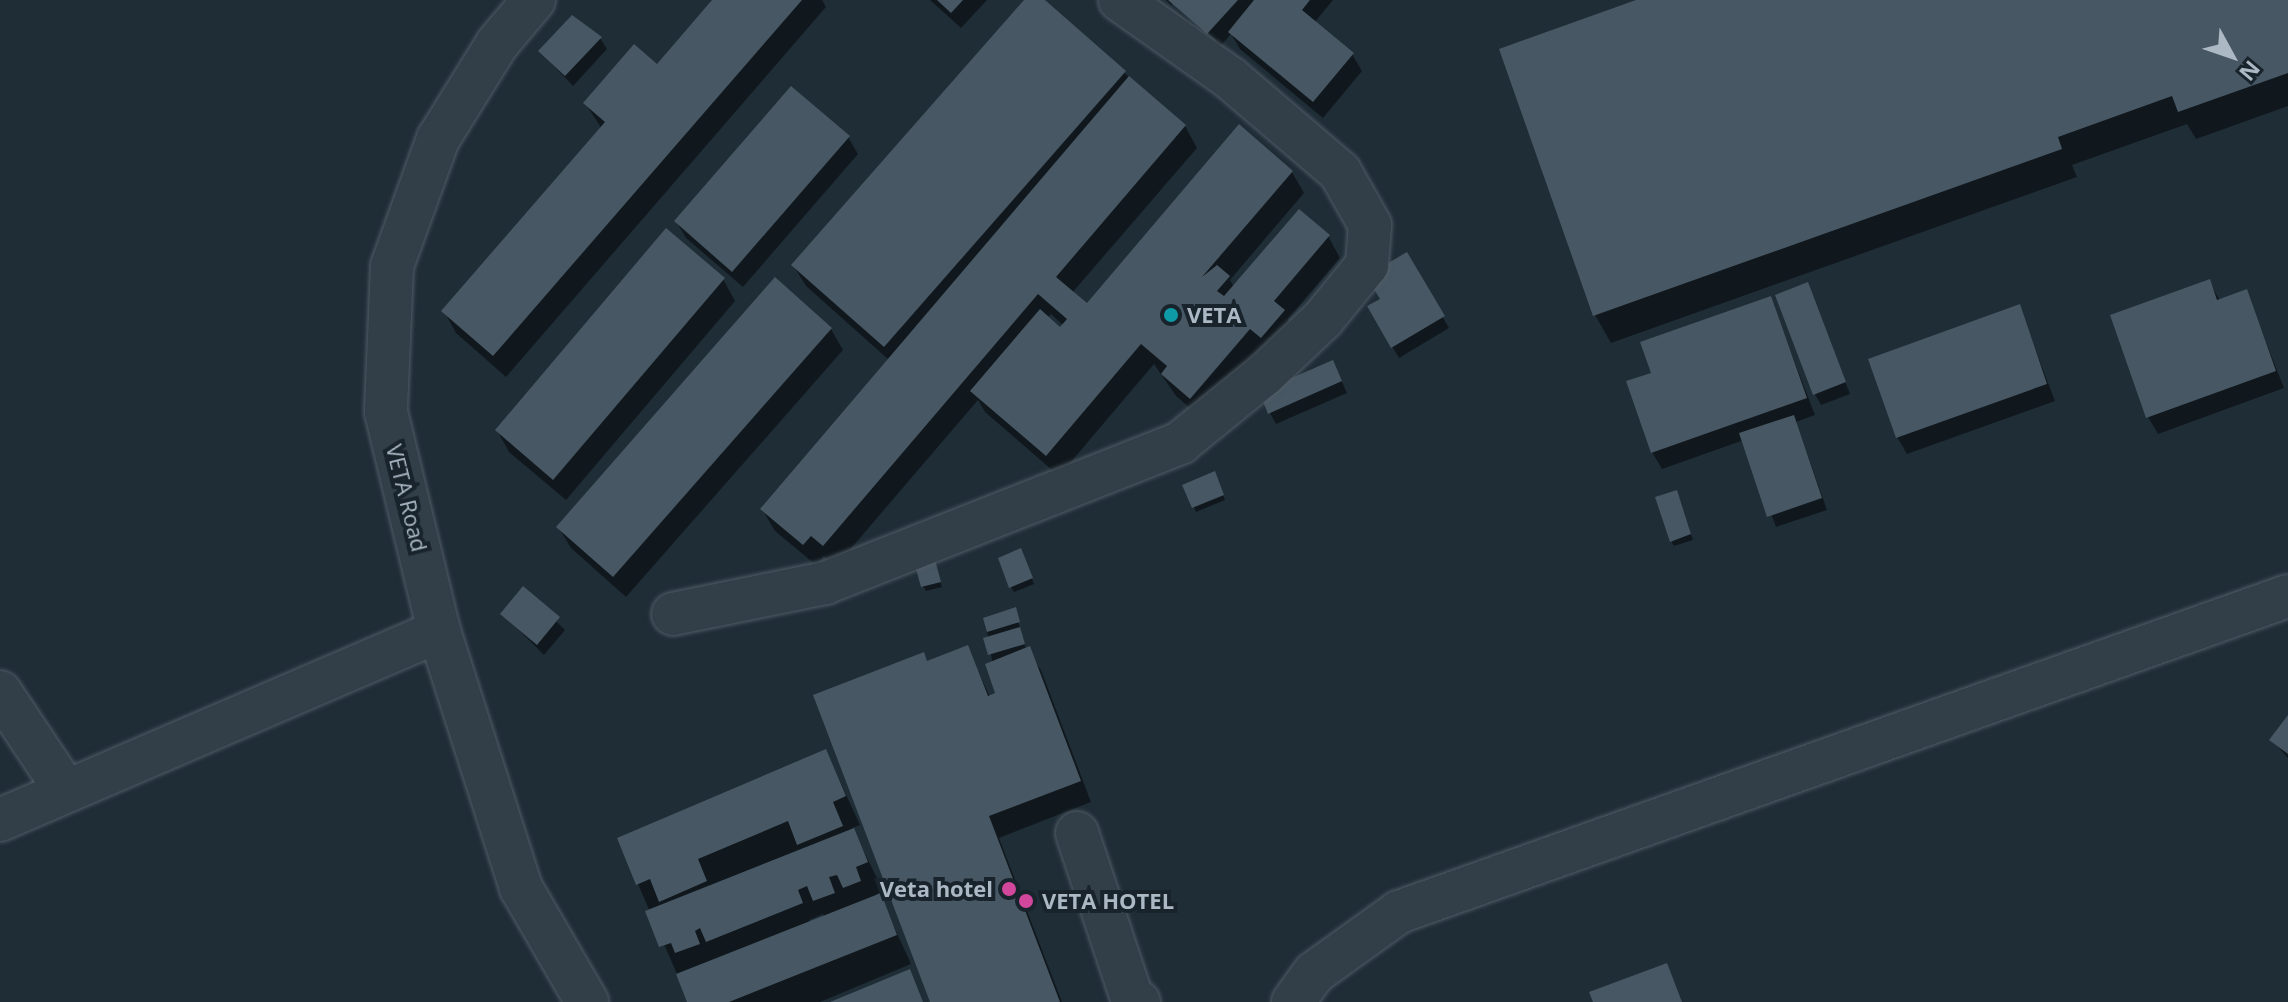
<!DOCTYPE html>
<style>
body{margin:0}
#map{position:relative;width:2288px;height:1002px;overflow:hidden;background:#1f2d37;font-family:"Open Sans",sans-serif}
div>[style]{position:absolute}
.shadow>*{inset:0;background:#0007}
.building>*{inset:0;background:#475763}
.roads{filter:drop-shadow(0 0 2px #505c66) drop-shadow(0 0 2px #505c66)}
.minor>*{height:42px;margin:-21px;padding:0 21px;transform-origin:21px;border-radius:21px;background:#323e48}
.dots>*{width:22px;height:22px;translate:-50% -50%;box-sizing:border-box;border:4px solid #18232c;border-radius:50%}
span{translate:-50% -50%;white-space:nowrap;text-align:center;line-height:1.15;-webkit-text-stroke:8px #18232c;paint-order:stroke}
.poi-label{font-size:22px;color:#acb9c5;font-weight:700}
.left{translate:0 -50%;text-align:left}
.right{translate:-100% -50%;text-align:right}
.street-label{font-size:22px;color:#acb9c5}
.north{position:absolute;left:2192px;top:16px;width:80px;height:80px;-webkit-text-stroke:6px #18232c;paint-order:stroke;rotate:130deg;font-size:22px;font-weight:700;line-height:32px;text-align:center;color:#acb9c5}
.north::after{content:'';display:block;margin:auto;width:28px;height:36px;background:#acb9c5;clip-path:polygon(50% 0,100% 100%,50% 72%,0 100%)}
</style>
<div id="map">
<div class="shadow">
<div style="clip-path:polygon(715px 0,822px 0,826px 7px,506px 377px,456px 333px,444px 311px,602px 129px,585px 103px,657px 66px)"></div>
<div style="clip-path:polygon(930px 0,987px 0,961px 28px)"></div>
<div style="clip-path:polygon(evenodd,1026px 0,1041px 0,1185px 126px,1197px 148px,1072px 293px,1087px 305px,1292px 172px,1304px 193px,1230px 280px,1234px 287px,1328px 236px,1340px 258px,1288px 319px,1296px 333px,1203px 419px,1176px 396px,1154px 364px,1059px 476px,985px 412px,978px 400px,836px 566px,824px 556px,816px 565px,775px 531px,762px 509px,889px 360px,806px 286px,793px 265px,1026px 0,1051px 314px,1064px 326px,1061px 330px,1047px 318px,1051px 314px)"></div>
<div style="clip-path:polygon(evenodd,1166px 0,1333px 0,1314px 23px,1352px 54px,1362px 71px,1323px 118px,1240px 49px,1231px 34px,1217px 50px,1166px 0,1172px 1px,1216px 40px,1213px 43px,1172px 6px,1172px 1px)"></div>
<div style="clip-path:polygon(1641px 0,2288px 0,2288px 106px,2196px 139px,2187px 124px,2072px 165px,2077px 177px,1611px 343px,1595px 315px)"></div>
<div style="clip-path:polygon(600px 38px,607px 49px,573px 86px,541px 52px)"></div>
<div style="clip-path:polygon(848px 137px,858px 154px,743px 287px,686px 238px,676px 221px)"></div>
<div style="clip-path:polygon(1406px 255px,1449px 328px,1399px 358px,1369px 307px,1382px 299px)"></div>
<div style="clip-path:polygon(723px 279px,735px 301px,566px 500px,509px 452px,497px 430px)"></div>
<div style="clip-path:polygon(2209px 281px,2220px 301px,2246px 292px,2284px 388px,2158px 434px,2148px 417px)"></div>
<div style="clip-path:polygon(1807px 285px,1850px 394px,1821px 405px,1815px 394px)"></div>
<div style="clip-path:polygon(1770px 298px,1815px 415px,1796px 422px,1827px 510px,1776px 527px,1744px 440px,1662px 469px,1652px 452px,1653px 374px)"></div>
<div style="clip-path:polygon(2019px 307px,2055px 401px,1907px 454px,1897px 437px)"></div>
<div style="clip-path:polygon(831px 329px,843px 350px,626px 597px,571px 548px,558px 527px)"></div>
<div style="clip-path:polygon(1338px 373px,1347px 393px,1276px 424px,1270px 413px)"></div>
<div style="clip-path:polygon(1217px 478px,1225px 500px,1196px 512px,1185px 486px)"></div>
<div style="clip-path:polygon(1679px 497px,1693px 540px,1674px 546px,1671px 541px)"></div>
<div style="clip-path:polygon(1023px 556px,1034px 584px,1014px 592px,1011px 587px)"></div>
<div style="clip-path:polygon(933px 559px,942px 587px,926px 591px,923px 586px)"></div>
<div style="clip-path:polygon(523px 589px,565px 630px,544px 655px,503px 614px)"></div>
<div style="clip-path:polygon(1015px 610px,1026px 650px,1041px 670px,1091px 802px,999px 838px,1062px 1002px,932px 1002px,928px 663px,967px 648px,990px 697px,998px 695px,985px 619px)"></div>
<div style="clip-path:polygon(2288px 718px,2288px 758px,2272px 740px)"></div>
<div style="clip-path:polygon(evenodd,826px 751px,860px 825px,852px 828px,883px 890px,867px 901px,880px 896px,911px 964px,820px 1002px,689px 1002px,638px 884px,826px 751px,823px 914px,825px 918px,810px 923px,809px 920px,823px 914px)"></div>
</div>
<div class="building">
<div style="clip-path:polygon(712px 0,802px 0,493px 356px,441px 311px,605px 122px,583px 103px,634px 44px,657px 64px)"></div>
<div style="clip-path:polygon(937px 0,963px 0,951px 13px)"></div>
<div style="clip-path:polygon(1024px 0,1045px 0,1126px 71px,884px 347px,791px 265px)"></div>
<div style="clip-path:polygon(1168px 0,1238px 0,1207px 34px)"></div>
<div style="clip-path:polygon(1254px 0,1310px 0,1302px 10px,1354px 53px,1313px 102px,1228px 32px)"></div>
<div style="clip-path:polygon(1636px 0,2288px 0,2288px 73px,2178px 112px,2172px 96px,2058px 137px,2062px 149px,1593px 316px,1499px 49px)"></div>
<div style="clip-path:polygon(572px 15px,602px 37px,565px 76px,538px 51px)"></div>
<div style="clip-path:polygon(1129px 76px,1186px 125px,1056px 277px,1087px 303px,1239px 124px,1293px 171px,1202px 277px,1217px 265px,1230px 276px,1217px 291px,1224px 296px,1299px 209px,1330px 235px,1274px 301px,1285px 310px,1261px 338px,1250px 329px,1190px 399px,1161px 374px,1167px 366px,1141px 344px,1046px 456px,970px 391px,1040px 309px,1060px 327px,1067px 319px,1038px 294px,823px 546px,811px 536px,803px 545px,760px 509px)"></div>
<div style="clip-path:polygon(791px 86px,850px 136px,732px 272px,674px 221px)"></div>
<div style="clip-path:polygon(666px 228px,725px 278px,553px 480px,495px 430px)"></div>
<div style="clip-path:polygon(1407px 252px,1445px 316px,1391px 348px,1367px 306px,1380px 299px,1366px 276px)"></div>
<div style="clip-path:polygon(775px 277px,832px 328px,613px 577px,556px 527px)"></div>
<div style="clip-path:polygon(2210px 279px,2217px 300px,2247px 289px,2276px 371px,2146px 418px,2110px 315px)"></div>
<div style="clip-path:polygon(1808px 282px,1846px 382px,1813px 395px,1775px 295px)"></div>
<div style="clip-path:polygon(1771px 296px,1807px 398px,1651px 453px,1626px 381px,1651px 373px,1640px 342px)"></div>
<div style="clip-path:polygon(2020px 304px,2047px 384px,1896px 438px,1868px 359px)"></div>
<div style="clip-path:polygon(1333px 360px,1342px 381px,1268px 414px,1259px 392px)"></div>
<div style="clip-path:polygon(1794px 415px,1822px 498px,1767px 517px,1739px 433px)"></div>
<div style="clip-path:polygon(1215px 471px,1224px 495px,1192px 508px,1182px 485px)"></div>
<div style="clip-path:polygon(1677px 490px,1691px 534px,1670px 542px,1655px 497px)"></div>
<div style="clip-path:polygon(1021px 548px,1033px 578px,1009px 588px,998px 558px)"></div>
<div style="clip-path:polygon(934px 556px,941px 582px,921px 587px,914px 562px)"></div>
<div style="clip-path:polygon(523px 586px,560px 617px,537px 645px,500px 614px)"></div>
<div style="clip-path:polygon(1016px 607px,1020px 622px,987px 632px,983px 618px)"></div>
<div style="clip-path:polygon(1020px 627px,1025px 644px,988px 655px,983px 638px)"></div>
<div style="clip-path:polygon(968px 645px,988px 696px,995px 693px,985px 664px,1030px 646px,1081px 781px,989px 816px,1060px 1002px,930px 1002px,813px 695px,924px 652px,927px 661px)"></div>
<div style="clip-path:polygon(2288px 715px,2288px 754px,2269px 740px)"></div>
<div style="clip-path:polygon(826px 749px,846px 796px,833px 802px,843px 826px,797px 845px,788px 821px,698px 859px,707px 881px,659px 902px,650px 879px,636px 885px,617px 838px)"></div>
<div style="clip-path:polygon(854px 828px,868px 862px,856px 867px,861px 881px,843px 888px,837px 875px,829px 877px,835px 893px,813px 901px,807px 886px,798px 890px,803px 903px,706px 942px,700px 928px,695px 931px,700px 944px,675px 953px,671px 943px,659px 947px,645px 911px)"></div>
<div style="clip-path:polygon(881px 893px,897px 935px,729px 1002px,687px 1002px,676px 974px)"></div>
<div style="clip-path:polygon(1667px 963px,1682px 1002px,1593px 1002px,1589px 992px)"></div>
<div style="clip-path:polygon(910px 969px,923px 1002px,830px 1002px)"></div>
</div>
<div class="roads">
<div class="minor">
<div style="left:534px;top:0;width:57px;rotate:130.1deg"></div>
<div style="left:497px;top:44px;width:112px;rotate:121.8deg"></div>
<div style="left:438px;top:139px;width:135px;rotate:109.9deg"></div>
<div style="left:392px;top:266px;width:146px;rotate:92.4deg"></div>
<div style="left:386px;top:412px;width:225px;rotate:76.4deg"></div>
<div style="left:439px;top:631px;width:270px;rotate:72.3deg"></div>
<div style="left:521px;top:888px;width:132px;rotate:59.9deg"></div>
<div style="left:673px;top:614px;width:155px;rotate:-11.5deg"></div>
<div style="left:825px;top:583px;width:382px;rotate:-21.5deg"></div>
<div style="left:1180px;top:443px;width:109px;rotate:-39.1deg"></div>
<div style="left:1265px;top:374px;width:80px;rotate:-43.5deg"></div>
<div style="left:1323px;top:319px;width:70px;rotate:-50.8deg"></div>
<div style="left:1367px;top:265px;width:40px;rotate:-85.7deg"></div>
<div style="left:1370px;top:225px;width:61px;rotate:-119.5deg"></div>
<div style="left:1340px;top:172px;width:145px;rotate:-139.5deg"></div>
<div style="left:1230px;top:78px;width:135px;rotate:-144.7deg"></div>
<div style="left:0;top:692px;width:115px;rotate:56.3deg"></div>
<div style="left:0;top:820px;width:478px;rotate:-23.3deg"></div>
<div style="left:1077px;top:833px;width:174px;rotate:71.6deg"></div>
<div style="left:1132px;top:998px;width:8px;rotate:30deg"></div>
<div style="left:1293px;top:1002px;width:36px;rotate:-54deg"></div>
<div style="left:1314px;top:973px;width:105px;rotate:-35.7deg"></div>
<div style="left:1399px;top:912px;width:943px;rotate:-19.57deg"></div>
</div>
</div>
<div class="dots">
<div style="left:1171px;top:315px;background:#0f9aa8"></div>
<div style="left:1009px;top:889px;background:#d1479c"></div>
<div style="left:1026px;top:901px;background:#d1479c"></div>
</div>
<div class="poi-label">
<span class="left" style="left:1187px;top:315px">VETA</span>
<span class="right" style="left:993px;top:889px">Veta hotel</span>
<span class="left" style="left:1042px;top:901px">VETA HOTEL</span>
</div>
<div class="street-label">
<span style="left:407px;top:498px;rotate:76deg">VETA Road</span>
</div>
<div class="north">N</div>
</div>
